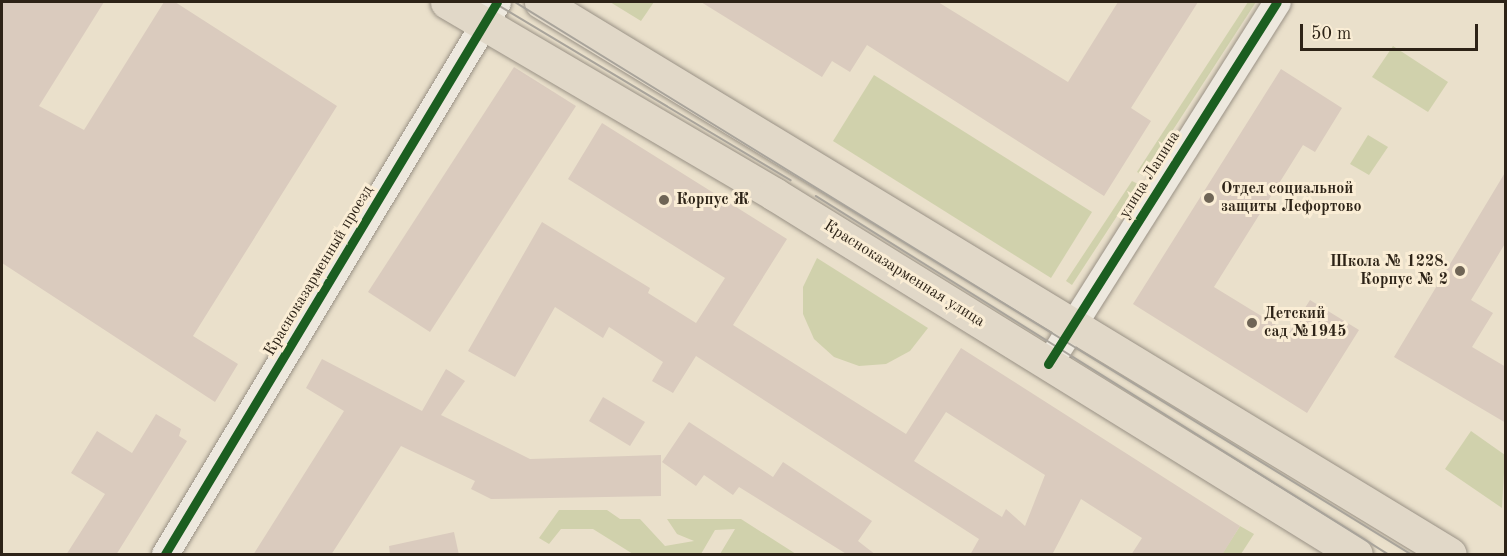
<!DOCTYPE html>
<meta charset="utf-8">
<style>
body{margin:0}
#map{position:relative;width:1507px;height:556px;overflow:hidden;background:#eae0cb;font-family:"Old Standard TT",serif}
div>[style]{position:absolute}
.green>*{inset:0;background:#d0d1ac}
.building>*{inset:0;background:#dacbbe}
.roads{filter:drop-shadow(0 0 2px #999185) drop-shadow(0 0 2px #999185)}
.minor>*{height:27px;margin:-13.5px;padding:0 13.5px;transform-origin:13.5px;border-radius:13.5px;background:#ede8de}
.major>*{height:33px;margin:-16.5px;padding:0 16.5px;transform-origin:16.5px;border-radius:16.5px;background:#e1d8c8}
.tram>*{height:1.5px;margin:-0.75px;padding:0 0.75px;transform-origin:0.75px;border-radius:0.75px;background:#a9a49b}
.cycleway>*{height:9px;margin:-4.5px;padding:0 4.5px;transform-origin:4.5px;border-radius:4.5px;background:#1b5e20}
.dots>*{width:16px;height:16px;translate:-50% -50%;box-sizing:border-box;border:3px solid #faedd5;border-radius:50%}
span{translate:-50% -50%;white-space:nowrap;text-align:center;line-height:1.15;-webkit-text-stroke:6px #faedd5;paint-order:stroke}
.street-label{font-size:16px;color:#2d2317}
.poi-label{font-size:16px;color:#2d2317;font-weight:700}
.left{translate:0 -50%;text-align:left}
.right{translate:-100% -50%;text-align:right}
.frame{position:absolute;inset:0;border:3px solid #2d2317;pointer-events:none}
.scale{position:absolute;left:1300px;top:24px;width:178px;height:27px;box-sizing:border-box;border:3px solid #2d2317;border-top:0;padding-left:8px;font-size:18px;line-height:21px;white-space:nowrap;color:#2d2317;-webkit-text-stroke:4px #faedd5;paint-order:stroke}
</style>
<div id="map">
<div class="green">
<div style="clip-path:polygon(610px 2px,654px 2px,641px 21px)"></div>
<div style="clip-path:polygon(1248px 2px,1256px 2px,1143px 176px,1137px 172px)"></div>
<div style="clip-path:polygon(1393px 46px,1448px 82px,1428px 112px,1372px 77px)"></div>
<div style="clip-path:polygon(874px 75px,1092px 212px,1051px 278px,833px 141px)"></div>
<div style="clip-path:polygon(1368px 135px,1388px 147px,1369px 175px,1350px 164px)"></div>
<div style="clip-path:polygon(1132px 181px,1138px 184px,1072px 285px,1066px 281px)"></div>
<div style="clip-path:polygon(817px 258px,928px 328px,910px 351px,886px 364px,859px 366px,834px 357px,814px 339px,803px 314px,803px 287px)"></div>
<div style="clip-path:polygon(1471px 431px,1505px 455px,1502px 508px,1445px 469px)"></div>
<div style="clip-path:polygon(559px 510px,607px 510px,620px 519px,640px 519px,665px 546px,694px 541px,677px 534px,667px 519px,741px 519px,796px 554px,720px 554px,735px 529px,715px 530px,701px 554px,633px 554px,593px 529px,561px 529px,549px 544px,539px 538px)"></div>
<div style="clip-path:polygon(1240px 526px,1254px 534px,1241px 554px,1222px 554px)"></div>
</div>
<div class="building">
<div style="clip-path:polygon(2px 2px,104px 2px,39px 106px,84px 130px,164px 2px,175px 2px,337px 106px,193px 336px,238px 364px,215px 402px,2px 263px)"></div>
<div style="clip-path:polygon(701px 2px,938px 2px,1068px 82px,1118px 2px,1198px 2px,1131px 108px,1151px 121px,1104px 196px,867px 45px,850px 72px,832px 61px,822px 77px)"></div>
<div style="clip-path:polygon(514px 67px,576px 106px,430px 332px,368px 292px)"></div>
<div style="clip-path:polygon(1281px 69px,1342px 108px,1315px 152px,1303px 145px,1214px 287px,1289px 333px,1310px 300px,1359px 330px,1307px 413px,1133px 304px)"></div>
<div style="clip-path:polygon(evenodd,602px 123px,787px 239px,733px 325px,906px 434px,961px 348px,1240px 526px,1222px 555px,1131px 555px,1142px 538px,1081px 499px,1052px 555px,970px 555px,979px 539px,696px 356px,673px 393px,652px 381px,663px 362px,609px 327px,603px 338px,555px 307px,515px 377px,468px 351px,542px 222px,650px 288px,648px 293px,696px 323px,725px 278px,568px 179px,602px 123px,946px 412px,1045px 475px,1025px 526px,1006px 509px,1002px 517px,914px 461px,946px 412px)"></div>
<div style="clip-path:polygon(1506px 171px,1506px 242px,1471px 300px,1493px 313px,1472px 347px,1506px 367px,1506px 423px,1394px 357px)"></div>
<div style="clip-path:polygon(322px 359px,422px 411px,446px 369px,465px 381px,441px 415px,530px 459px,661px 455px,661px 496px,491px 499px,471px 489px,475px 481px,401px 446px,331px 555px,253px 555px,344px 411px,306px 388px)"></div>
<div style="clip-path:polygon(603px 397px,645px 422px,630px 446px,589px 421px)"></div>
<div style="clip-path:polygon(156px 414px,181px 429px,179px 436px,187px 441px,116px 555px,66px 555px,105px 494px,71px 473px,97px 431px,132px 453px)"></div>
<div style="clip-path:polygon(689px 422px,773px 477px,783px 462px,872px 521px,858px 541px,876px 555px,848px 555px,739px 487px,733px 495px,704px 475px,696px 486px,662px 462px)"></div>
<div style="clip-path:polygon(454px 532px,459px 555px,390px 555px,389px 546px)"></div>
</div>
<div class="roads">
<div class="minor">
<div style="left:1048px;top:364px;width:428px;rotate:-57.7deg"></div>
<div style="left:165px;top:554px;width:644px;rotate:-58.98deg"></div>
</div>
<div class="major">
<div style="left:447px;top:2px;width:379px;rotate:30.4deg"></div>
<div style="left:774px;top:194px;width:684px;rotate:31.74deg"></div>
<div style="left:541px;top:2px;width:1063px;rotate:31.27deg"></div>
</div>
</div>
<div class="tram">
<div style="left:493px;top:2px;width:347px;rotate:30.9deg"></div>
<div style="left:515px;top:2px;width:1052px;rotate:31.64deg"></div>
<div style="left:816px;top:196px;width:675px;rotate:32.04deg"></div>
</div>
<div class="cycleway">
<div style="left:1048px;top:364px;width:428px;rotate:-57.7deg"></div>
<div style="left:165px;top:554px;width:644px;rotate:-58.98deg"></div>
</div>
<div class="dots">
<div style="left:1209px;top:198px;background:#6f6556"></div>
<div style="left:664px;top:200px;background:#6f6556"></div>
<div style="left:1460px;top:271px;background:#6f6556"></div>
<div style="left:1252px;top:323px;background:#6f6556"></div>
</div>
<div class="street-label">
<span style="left:1150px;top:175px;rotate:-58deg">улица Лапина</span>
<span style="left:319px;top:271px;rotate:-59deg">Красноказарменный проезд</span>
<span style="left:904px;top:274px;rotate:32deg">Красноказарменная улица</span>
</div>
<div class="poi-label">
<span class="left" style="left:1221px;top:198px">Отдел социальной<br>защиты Лефортово</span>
<span class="left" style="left:676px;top:200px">Корпус Ж</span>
<span class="right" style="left:1448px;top:271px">Школа № 1228.<br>Корпус № 2</span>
<span class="left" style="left:1264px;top:323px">Детский<br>сад №1945</span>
</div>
<div class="frame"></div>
<div class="scale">50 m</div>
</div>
